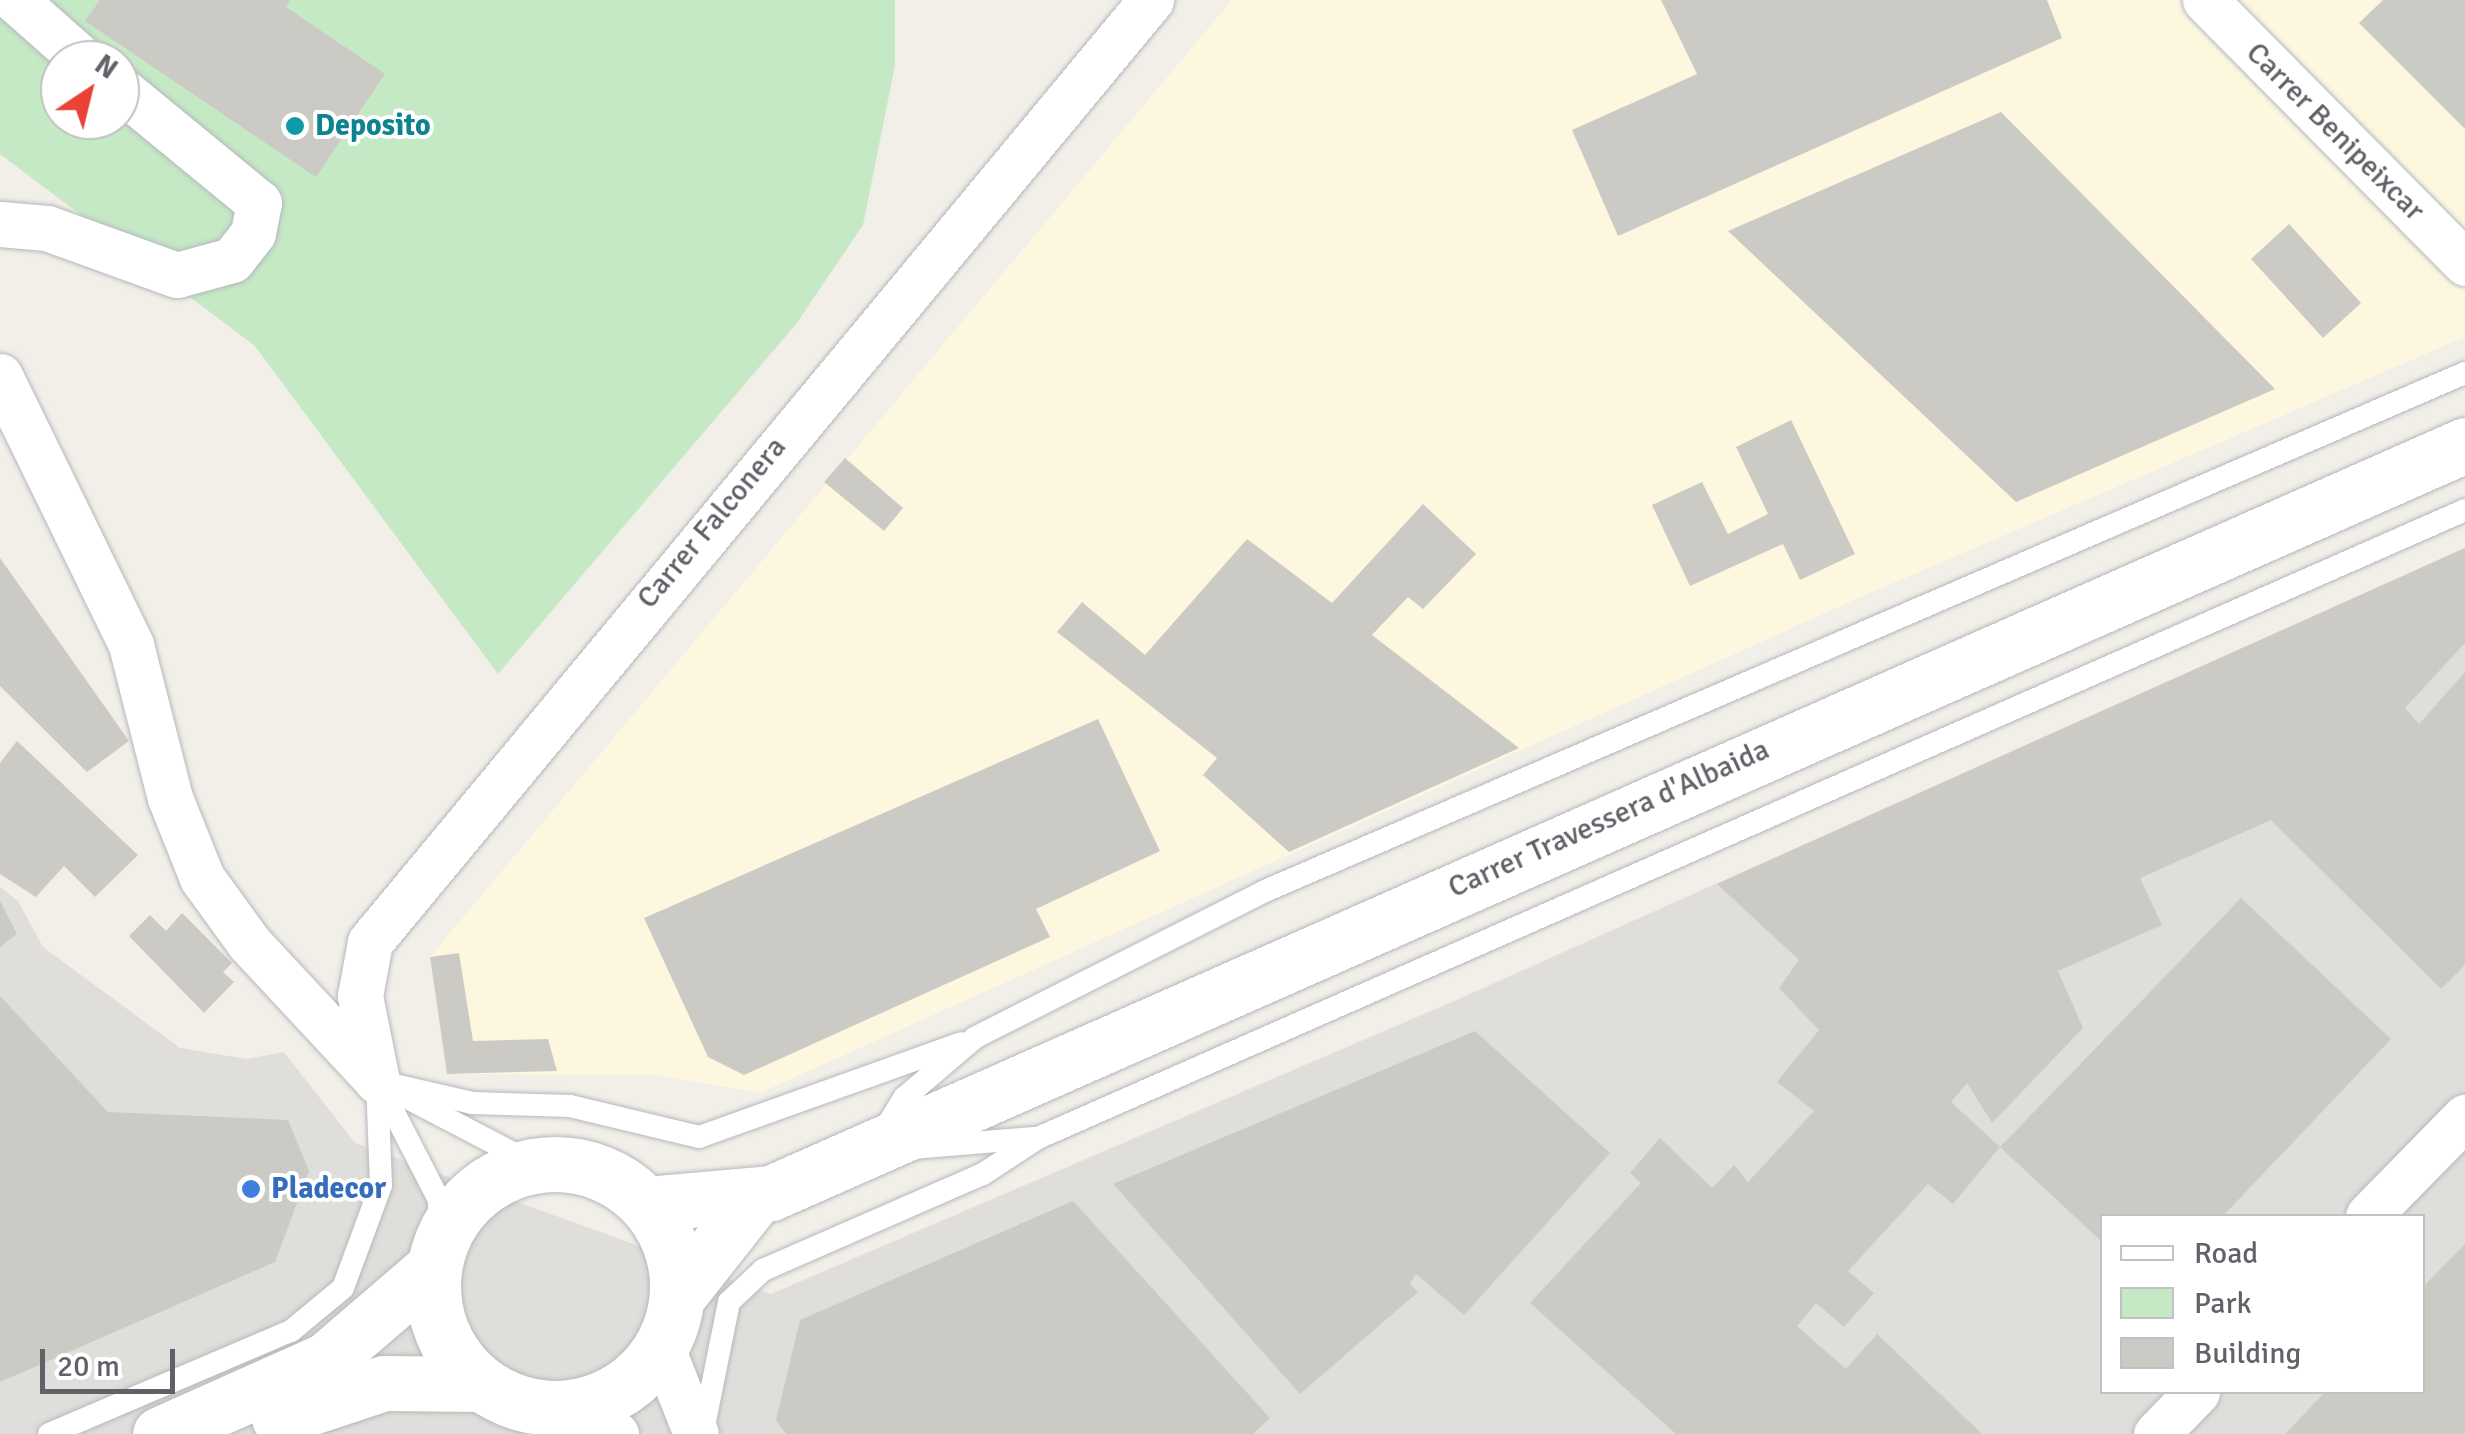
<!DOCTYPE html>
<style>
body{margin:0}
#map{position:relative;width:2465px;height:1434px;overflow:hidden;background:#f1efe8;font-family:Signika,sans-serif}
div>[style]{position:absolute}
.commercial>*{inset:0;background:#fef7e0}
.industrial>*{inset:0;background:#e0deda}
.green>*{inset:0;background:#c5e8c5}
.building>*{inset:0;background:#cccac5}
.roads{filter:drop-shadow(0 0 2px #b5b8bc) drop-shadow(0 0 2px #b5b8bc)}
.service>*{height:22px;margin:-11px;padding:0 11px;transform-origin:11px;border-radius:11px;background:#fff}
.minor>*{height:45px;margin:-22.5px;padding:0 22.5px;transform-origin:22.5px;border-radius:22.5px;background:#fff}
.secondary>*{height:55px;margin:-27.5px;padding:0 27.5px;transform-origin:27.5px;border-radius:27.5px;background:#fff}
.secondary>.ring{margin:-27.5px;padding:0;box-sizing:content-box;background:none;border:55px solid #fff;border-radius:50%}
.dots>*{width:28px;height:28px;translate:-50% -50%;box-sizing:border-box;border:5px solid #fff;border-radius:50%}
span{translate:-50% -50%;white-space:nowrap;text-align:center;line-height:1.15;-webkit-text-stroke:8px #fff;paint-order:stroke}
.culture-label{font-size:30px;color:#0d838f;font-weight:700}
.left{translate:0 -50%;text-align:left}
.street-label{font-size:30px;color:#5f6368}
.shop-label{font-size:30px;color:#366cbe;font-weight:700}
.legend{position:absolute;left:2100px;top:1214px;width:325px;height:180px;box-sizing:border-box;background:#fff;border:2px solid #bfc1c3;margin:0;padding:12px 18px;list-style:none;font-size:30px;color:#5f6368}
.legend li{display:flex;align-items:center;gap:20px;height:50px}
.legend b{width:50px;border:2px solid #bfc1c3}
.north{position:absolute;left:40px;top:40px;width:100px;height:100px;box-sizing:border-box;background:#fff;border:2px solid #bfc1c3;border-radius:50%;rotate:35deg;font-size:28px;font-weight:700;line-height:40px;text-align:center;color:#5f6368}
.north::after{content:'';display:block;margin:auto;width:35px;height:45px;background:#ea4335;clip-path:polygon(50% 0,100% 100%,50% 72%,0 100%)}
.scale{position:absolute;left:40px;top:1349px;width:135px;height:45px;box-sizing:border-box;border:5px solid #5f6368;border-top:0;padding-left:12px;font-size:30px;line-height:35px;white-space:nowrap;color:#5f6368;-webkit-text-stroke:8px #fff;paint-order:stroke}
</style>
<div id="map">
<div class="commercial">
<div style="clip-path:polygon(1232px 0,2465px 0,2465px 337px,1863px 596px,760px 1093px,657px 1075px,447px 1074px,430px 957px)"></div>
</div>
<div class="industrial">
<div style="clip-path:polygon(evenodd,2465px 548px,2465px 1434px,0 1434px,0 887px,18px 901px,43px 947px,180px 1048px,247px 1059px,284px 1052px,355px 1143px,771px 1294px,1452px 1002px,2465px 548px,2102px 1216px,2422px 1216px,2422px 1392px,2102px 1392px,2102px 1216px)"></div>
</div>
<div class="green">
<div style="clip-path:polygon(evenodd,0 0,895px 0,895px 65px,863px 225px,796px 324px,498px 674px,255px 346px,0 154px,0 0,60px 60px,120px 60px,120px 120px,60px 120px,60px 60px)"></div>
</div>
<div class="building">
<div style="clip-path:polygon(100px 0,290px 0,286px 7px,385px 74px,316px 177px,85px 21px)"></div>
<div style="clip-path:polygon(1661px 0,2047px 0,2062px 38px,1618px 236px,1572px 130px,1697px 74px)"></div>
<div style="clip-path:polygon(2383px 0,2465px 0,2465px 129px,2359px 23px)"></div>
<div style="clip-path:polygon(2001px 112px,2275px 389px,2016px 502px,1728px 231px)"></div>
<div style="clip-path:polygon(2289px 224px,2361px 303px,2323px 338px,2251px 259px)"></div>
<div style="clip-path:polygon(1791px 420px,1855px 554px,1800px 580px,1783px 544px,1690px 586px,1652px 505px,1702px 482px,1728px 534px,1768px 514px,1736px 447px)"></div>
<div style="clip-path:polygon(845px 458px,903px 508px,884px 531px,824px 482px)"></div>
<div style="clip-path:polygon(1423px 504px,1476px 554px,1423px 609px,1408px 597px,1372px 635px,1519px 748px,1289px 852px,1203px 775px,1217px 758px,1057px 632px,1082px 602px,1145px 655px,1247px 539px,1332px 603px)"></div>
<div style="clip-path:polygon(2465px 548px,2465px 643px,2405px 708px,2419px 724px,2465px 672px,2465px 965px,2441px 989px,2271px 820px,2140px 878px,2162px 925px,2058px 971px,2083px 1028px,1992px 1123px,1967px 1083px,1951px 1102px,2000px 1147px,1953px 1204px,1928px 1184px,1848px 1271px,1874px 1293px,1844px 1327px,1816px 1303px,1797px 1326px,1846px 1369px,1877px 1334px,1982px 1434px,1676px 1434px,1530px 1303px,1641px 1183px,1630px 1173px,1660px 1138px,1712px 1188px,1734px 1165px,1748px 1182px,1814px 1111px,1777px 1082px,1819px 1030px,1779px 988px,1799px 960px,1717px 884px)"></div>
<div style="clip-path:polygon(0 558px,129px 741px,87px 772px,0 686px)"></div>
<div style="clip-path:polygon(1098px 719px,1160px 851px,1036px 909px,1050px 937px,744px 1075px,708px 1057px,644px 918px)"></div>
<div style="clip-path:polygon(17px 741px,138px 855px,95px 897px,64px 866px,36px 897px,0 874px,0 763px)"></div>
<div style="clip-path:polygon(2241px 898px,2391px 1039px,2223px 1216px,2102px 1216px,2102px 1242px,2000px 1147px)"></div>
<div style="clip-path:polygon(0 901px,17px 934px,0 947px)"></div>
<div style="clip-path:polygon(182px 913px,232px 963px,223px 972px,234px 982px,204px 1013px,129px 936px,150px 915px,166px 931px)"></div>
<div style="clip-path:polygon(459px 953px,473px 1041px,548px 1039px,557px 1071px,447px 1074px,430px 957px)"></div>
<div style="clip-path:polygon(0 996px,108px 1112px,288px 1120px,309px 1171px,275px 1262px,0 1382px)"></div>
<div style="clip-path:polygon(1475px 1031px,1610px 1153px,1464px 1315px,1416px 1274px,1410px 1284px,1418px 1292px,1300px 1394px,1113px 1184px)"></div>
<div style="clip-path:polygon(1073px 1201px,1270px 1418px,1253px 1434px,786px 1434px,776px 1420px,800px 1320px)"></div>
<div style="clip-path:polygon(2465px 1244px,2465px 1434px,2285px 1434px,2325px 1392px,2422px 1392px,2422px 1288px)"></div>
</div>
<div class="roads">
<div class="service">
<div style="left:377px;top:1081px;width:98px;rotate:13deg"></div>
<div style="left:472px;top:1103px;width:98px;rotate:1.8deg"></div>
<div style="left:570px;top:1106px;width:133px;rotate:13.5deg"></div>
<div style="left:699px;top:1137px;width:278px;rotate:-19.7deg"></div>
<div style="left:384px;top:1093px;width:120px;rotate:62.8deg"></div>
<div style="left:439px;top:1200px;width:44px;rotate:90deg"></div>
<div style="left:398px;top:1093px;width:156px;rotate:27.6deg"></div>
<div style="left:884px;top:1131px;width:39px;rotate:-59deg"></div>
<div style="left:904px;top:1098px;width:94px;rotate:-40.3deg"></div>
<div style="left:976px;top:1037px;width:324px;rotate:-26.8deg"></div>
<div style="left:1265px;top:891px;width:1307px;rotate:-23.35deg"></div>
<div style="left:912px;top:1148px;width:122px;rotate:-4.7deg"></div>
<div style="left:703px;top:1431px;width:132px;rotate:-78.6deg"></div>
<div style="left:729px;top:1302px;width:47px;rotate:-43.3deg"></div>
<div style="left:763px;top:1270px;width:240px;rotate:-23.6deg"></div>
<div style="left:983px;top:1174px;width:66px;rotate:-33.2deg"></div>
<div style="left:1038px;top:1138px;width:1559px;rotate:-23.75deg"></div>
<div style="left:49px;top:1434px;width:263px;rotate:-23.1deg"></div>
<div style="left:291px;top:1331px;width:67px;rotate:-39.6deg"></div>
<div style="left:343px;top:1288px;width:110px;rotate:-69.7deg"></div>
<div style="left:381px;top:1185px;width:104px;rotate:-92.2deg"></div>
</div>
<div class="minor">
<div style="left:15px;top:0;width:91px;rotate:41.4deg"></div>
<div style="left:2205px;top:0;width:370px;rotate:45.3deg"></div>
<div style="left:0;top:224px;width:47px;rotate:4.9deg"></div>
<div style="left:47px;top:228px;width:138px;rotate:19.9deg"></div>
<div style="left:177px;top:275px;width:57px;rotate:-15.3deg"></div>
<div style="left:232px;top:260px;width:34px;rotate:-52deg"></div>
<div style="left:253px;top:233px;width:31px;rotate:-79deg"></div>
<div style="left:259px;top:203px;width:180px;rotate:-140.6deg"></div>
<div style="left:0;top:376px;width:299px;rotate:64deg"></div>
<div style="left:131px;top:645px;width:158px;rotate:75.7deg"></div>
<div style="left:170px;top:798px;width:86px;rotate:68.2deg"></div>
<div style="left:202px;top:878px;width:80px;rotate:54.1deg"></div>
<div style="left:249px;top:943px;width:186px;rotate:47deg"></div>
<div style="left:377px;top:1081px;width:87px;rotate:-101.3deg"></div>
<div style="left:360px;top:996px;width:55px;rotate:-79.5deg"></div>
<div style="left:370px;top:942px;width:1224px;rotate:-50.34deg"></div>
<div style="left:2368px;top:1216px;width:139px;rotate:-45.6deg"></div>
<div style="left:662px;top:1348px;width:92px;rotate:68.4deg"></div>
<div style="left:569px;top:1408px;width:54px;rotate:29deg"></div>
<div style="left:2156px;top:1434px;width:59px;rotate:-45.7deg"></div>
</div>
<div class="secondary">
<div class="ring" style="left:433px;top:1164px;width:189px;height:189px"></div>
<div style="left:646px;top:1204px;width:125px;rotate:-5deg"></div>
<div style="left:771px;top:1193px;width:1852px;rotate:-23.82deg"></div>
<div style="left:678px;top:1296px;width:125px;rotate:-51.8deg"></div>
<div style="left:279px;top:1418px;width:111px;rotate:-18.4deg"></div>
<div style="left:384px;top:1383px;width:96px;rotate:0.6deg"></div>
<div style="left:160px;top:1434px;width:182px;rotate:-24deg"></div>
<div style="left:326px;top:1360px;width:141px;rotate:-40.7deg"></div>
</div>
</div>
<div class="dots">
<div style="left:295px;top:126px;background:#0f9aa8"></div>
<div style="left:251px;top:1189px;background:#3f7fe0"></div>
</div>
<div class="culture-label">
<span class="left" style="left:315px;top:126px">Deposito</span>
</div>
<div class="street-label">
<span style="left:2335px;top:132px;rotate:45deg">Carrer Benipeixcar</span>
<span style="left:712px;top:523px;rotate:-50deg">Carrer Falconera</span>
<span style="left:1609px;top:819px;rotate:-24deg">Carrer Travessera d'Albaida</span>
</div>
<div class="shop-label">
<span class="left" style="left:271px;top:1189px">Pladecor</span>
</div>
<ul class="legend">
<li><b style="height:12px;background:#fff"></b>Road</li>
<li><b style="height:28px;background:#c5e8c5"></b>Park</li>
<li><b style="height:28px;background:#cccac5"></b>Building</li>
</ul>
<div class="north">N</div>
<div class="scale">20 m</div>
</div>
